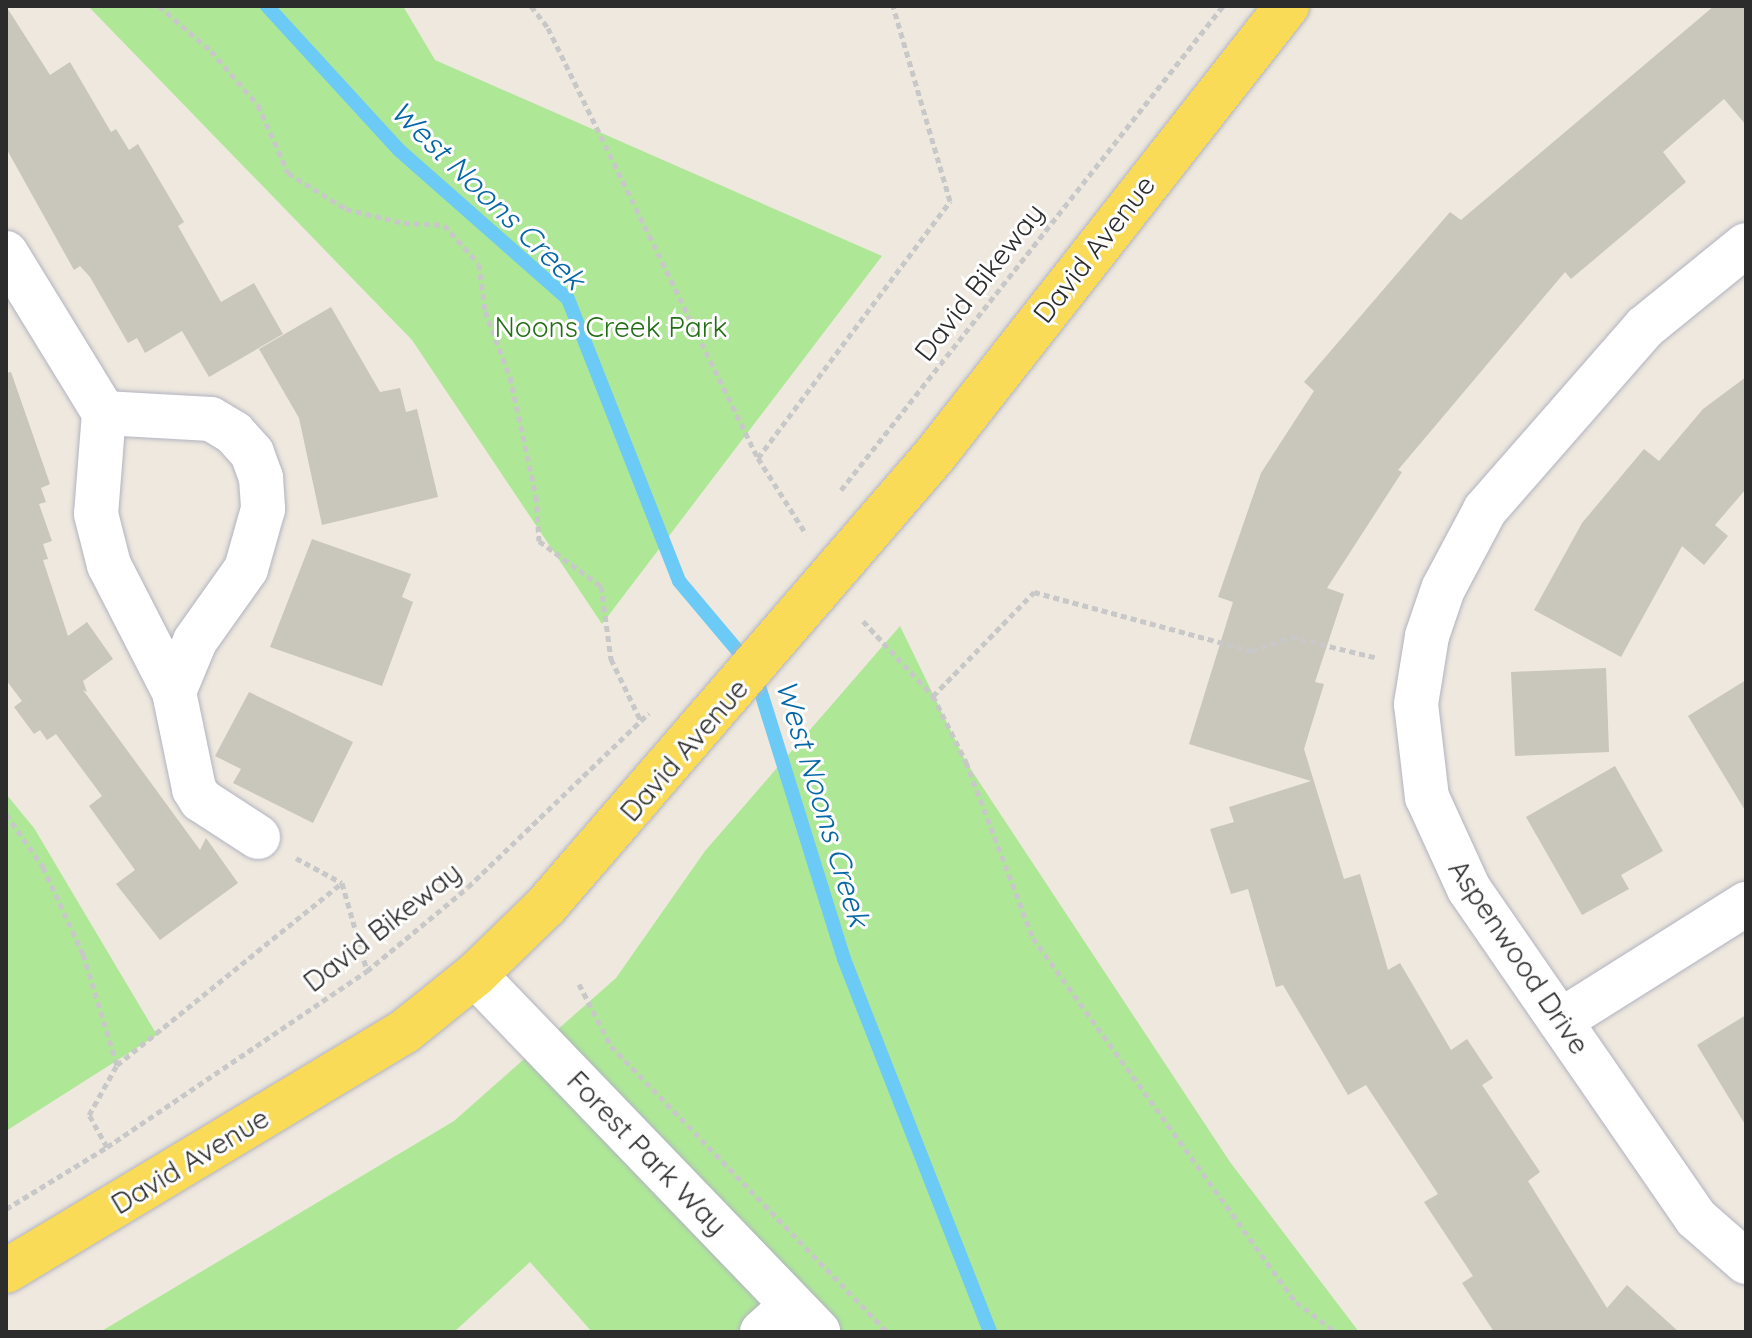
<!DOCTYPE html>
<style>
body{margin:0}
#map{position:relative;width:1752px;height:1338px;overflow:hidden;background:#eee8de;font-family:Quicksand,sans-serif}
div>[style]{position:absolute}
.green>*{inset:0;background:#aee897}
.stream>*{height:14px;margin:-7px;padding:0 7px;transform-origin:7px;border-radius:7px;background:#6bcaf6}
.building>*{inset:0;background:#c9c6bc}
.path>*{height:5px;margin-top:-2.5px;transform-origin:0;background:repeating-linear-gradient(90deg,#c8c8c8 0 6px,transparent 0 10px)}
.roads{filter:drop-shadow(0 0 2px #b2b3c0) drop-shadow(0 0 2px #b2b3c0)}
.minor>*{height:44px;margin:-22px;padding:0 22px;transform-origin:22px;border-radius:22px;background:#fff}
.major>*{height:44px;margin:-22px;padding:0 22px;transform-origin:22px;border-radius:22px;background:#f9db58}
span{translate:-50% -50%;white-space:nowrap;text-align:center;line-height:1.15;-webkit-text-stroke:6px #fff;paint-order:stroke}
.street-label{font-size:28px;color:#2c2c2c}
.park-label{font-size:28px;color:#246e16}
.water-label{font-size:30px;color:#0667a6;font-style:italic}
.frame{position:absolute;inset:0;border:8px solid #2c2c2c;pointer-events:none}
</style>
<div id="map">
<div class="green">
<div style="clip-path:polygon(88px 6px,403px 6px,435px 60px,882px 256px,602px 624px,412px 340px)"></div>
<div style="clip-path:polygon(900px 626px,966px 762px,1230px 1162px,1359px 1332px,592px 1332px,530px 1262px,454px 1332px,100px 1332px,454px 1121px,616px 978px,705px 851px)"></div>
<div style="clip-path:polygon(6px 794px,34px 828px,157px 1035px,6px 1131px)"></div>
</div>
<div class="stream">
<div style="left:267px;top:6px;width:195px;rotate:47.5deg"></div>
<div style="left:399px;top:150px;width:225px;rotate:41.4deg"></div>
<div style="left:568px;top:299px;width:303px;rotate:68.5deg"></div>
<div style="left:679px;top:581px;width:116px;rotate:49.9deg"></div>
<div style="left:754px;top:670px;width:303px;rotate:72.7deg"></div>
<div style="left:844px;top:959px;width:401px;rotate:68.6deg"></div>
</div>
<div class="building">
<div style="clip-path:polygon(6px 6px,50px 75px,70px 62px,111px 132px,116px 129px,129px 150px,138px 144px,184px 222px,178px 226px,221px 302px,254px 283px,283px 334px,209px 377px,182px 331px,145px 353px,137px 338px,128px 343px,90px 277px,80px 266px,74px 270px,6px 148px)"></div>
<div style="clip-path:polygon(1714px 6px,1746px 6px,1746px 125px,1724px 99px,1663px 152px,1686px 182px,1571px 279px,1565px 272px,1398px 470px,1402px 472px,1327px 588px,1344px 594px,1315px 682px,1324px 684px,1304px 749px,1344px 879px,1360px 874px,1388px 970px,1400px 963px,1451px 1050px,1467px 1039px,1493px 1078px,1482px 1085px,1540px 1172px,1528px 1181px,1607px 1308px,1627px 1285px,1679px 1332px,1494px 1332px,1462px 1283px,1473px 1276px,1424px 1202px,1438px 1194px,1366px 1085px,1348px 1095px,1283px 985px,1276px 987px,1248px 889px,1231px 894px,1210px 829px,1234px 822px,1229px 807px,1311px 781px,1189px 744px,1233px 602px,1218px 597px,1261px 473px,1314px 391px,1304px 382px,1450px 212px,1461px 220px)"></div>
<div style="clip-path:polygon(331px 307px,380px 392px,400px 388px,406px 412px,417px 409px,438px 497px,322px 525px,299px 418px,259px 349px)"></div>
<div style="clip-path:polygon(11px 372px,50px 484px,41px 488px,46px 502px,39px 504px,52px 541px,43px 544px,48px 559px,43px 560px,68px 636px,87px 622px,113px 659px,83px 681px,87px 692px,83px 690px,200px 850px,206px 838px,238px 883px,160px 940px,116px 884px,135px 870px,89px 806px,102px 796px,56px 734px,47px 740px,40px 730px,34px 734px,14px 707px,22px 701px,6px 680px,6px 373px)"></div>
<div style="clip-path:polygon(1746px 377px,1746px 489px,1715px 525px,1728px 536px,1704px 565px,1682px 546px,1621px 657px,1534px 610px,1582px 523px,1644px 449px,1659px 461px,1703px 409px)"></div>
<div style="clip-path:polygon(312px 539px,411px 574px,402px 597px,413px 602px,382px 686px,270px 647px)"></div>
<div style="clip-path:polygon(1606px 668px,1609px 752px,1515px 756px,1511px 672px)"></div>
<div style="clip-path:polygon(1746px 680px,1746px 812px,1688px 716px)"></div>
<div style="clip-path:polygon(249px 692px,353px 742px,313px 823px,233px 783px,241px 769px,215px 756px)"></div>
<div style="clip-path:polygon(1615px 766px,1663px 851px,1621px 875px,1629px 889px,1582px 915px,1526px 817px)"></div>
<div style="clip-path:polygon(1746px 1015px,1746px 1126px,1697px 1045px)"></div>
</div>
<div class="path">
<div style="left:159px;top:6px;width:69px;rotate:40.9deg"></div>
<div style="left:211px;top:51px;width:72px;rotate:49deg"></div>
<div style="left:258px;top:105px;width:74px;rotate:66.2deg"></div>
<div style="left:288px;top:173px;width:68px;rotate:31.8deg"></div>
<div style="left:346px;top:209px;width:60px;rotate:13.6deg"></div>
<div style="left:404px;top:223px;width:40px;rotate:2.9deg"></div>
<div style="left:444px;top:225px;width:52px;rotate:48.1deg"></div>
<div style="left:479px;top:264px;width:47px;rotate:82.7deg"></div>
<div style="left:485px;top:311px;width:71px;rotate:69.3deg"></div>
<div style="left:510px;top:377px;width:122px;rotate:77.7deg"></div>
<div style="left:536px;top:496px;width:45px;rotate:86.2deg"></div>
<div style="left:539px;top:541px;width:77px;rotate:36deg"></div>
<div style="left:601px;top:586px;width:74px;rotate:82.2deg"></div>
<div style="left:611px;top:659px;width:69px;rotate:64.2deg"></div>
<div style="left:531px;top:6px;width:28px;rotate:52deg"></div>
<div style="left:548px;top:28px;width:479px;rotate:64deg"></div>
<div style="left:758px;top:458px;width:90px;rotate:57.7deg"></div>
<div style="left:758px;top:458px;width:321px;rotate:-53.2deg"></div>
<div style="left:950px;top:201px;width:203px;rotate:-106.3deg"></div>
<div style="left:841px;top:490px;width:617px;rotate:-51.72deg"></div>
<div style="left:863px;top:621px;width:103px;rotate:47deg"></div>
<div style="left:933px;top:696px;width:74px;rotate:63.4deg"></div>
<div style="left:966px;top:762px;width:188px;rotate:69.2deg"></div>
<div style="left:1033px;top:938px;width:449px;rotate:54.2deg"></div>
<div style="left:1296px;top:1302px;width:50px;rotate:36.9deg"></div>
<div style="left:933px;top:696px;width:145px;rotate:-45.8deg"></div>
<div style="left:1034px;top:592px;width:226px;rotate:15.1deg"></div>
<div style="left:1252px;top:651px;width:41px;rotate:-19.7deg"></div>
<div style="left:1291px;top:637px;width:89px;rotate:13.6deg"></div>
<div style="left:6px;top:814px;width:65px;rotate:55.1deg"></div>
<div style="left:43px;top:867px;width:96px;rotate:65.3deg"></div>
<div style="left:83px;top:954px;width:116px;rotate:73deg"></div>
<div style="left:296px;top:858px;width:52px;rotate:28.5deg"></div>
<div style="left:342px;top:883px;width:91px;rotate:74.1deg"></div>
<div style="left:579px;top:984px;width:70px;rotate:62.7deg"></div>
<div style="left:611px;top:1046px;width:397px;rotate:46deg"></div>
<div style="left:107px;top:1147px;width:37px;rotate:-119deg"></div>
<div style="left:89px;top:1115px;width:57px;rotate:-60.8deg"></div>
<div style="left:117px;top:1065px;width:289px;rotate:-39deg"></div>
<div style="left:6px;top:1209px;width:119px;rotate:-31.5deg"></div>
<div style="left:107px;top:1147px;width:314px;rotate:-34.1deg"></div>
<div style="left:367px;top:971px;width:131px;rotate:-39.7deg"></div>
<div style="left:468px;top:887px;width:251px;rotate:-43.9deg"></div>
</div>
<div class="roads">
<div class="minor">
<div style="left:1746px;top:245px;width:130px;rotate:140.9deg"></div>
<div style="left:1645px;top:327px;width:243px;rotate:131.2deg"></div>
<div style="left:1485px;top:510px;width:89px;rotate:118deg"></div>
<div style="left:1443px;top:589px;width:50px;rotate:108.8deg"></div>
<div style="left:1427px;top:636px;width:69px;rotate:99.2deg"></div>
<div style="left:1416px;top:704px;width:94px;rotate:83.3deg"></div>
<div style="left:1427px;top:797px;width:101px;rotate:65.5deg"></div>
<div style="left:1469px;top:889px;width:400px;rotate:55.4deg"></div>
<div style="left:1696px;top:1218px;width:67px;rotate:41.3deg"></div>
<div style="left:6px;top:253px;width:188px;rotate:58.5deg"></div>
<div style="left:104px;top:413px;width:101px;rotate:94.5deg"></div>
<div style="left:96px;top:514px;width:53px;rotate:75.7deg"></div>
<div style="left:109px;top:565px;width:143px;rotate:62.9deg"></div>
<div style="left:174px;top:692px;width:99px;rotate:78.3deg"></div>
<div style="left:194px;top:789px;width:13px;rotate:58deg"></div>
<div style="left:201px;top:800px;width:68px;rotate:33deg"></div>
<div style="left:104px;top:413px;width:107px;rotate:3.2deg"></div>
<div style="left:211px;top:419px;width:27px;rotate:31deg"></div>
<div style="left:234px;top:433px;width:27px;rotate:48deg"></div>
<div style="left:252px;top:453px;width:27px;rotate:70deg"></div>
<div style="left:261px;top:478px;width:31px;rotate:86deg"></div>
<div style="left:263px;top:509px;width:62px;rotate:105.8deg"></div>
<div style="left:246px;top:569px;width:88px;rotate:125.3deg"></div>
<div style="left:195px;top:641px;width:55px;rotate:112.4deg"></div>
<div style="left:475px;top:975px;width:495px;rotate:46.1deg"></div>
<div style="left:1560px;top:1021px;width:220px;rotate:-32.2deg"></div>
<div style="left:762px;top:1332px;width:40px;rotate:-42deg"></div>
</div>
<div class="major">
<div style="left:6px;top:1271px;width:464px;rotate:-31deg"></div>
<div style="left:404px;top:1032px;width:91px;rotate:-38.8deg"></div>
<div style="left:475px;top:975px;width:99px;rotate:-44.2deg"></div>
<div style="left:546px;top:906px;width:596px;rotate:-49.22deg"></div>
<div style="left:935px;top:455px;width:571px;rotate:-51.9deg"></div>
</div>
</div>
<div class="street-label">
<span style="left:1094px;top:249px;rotate:-52deg">David Avenue</span>
<span style="left:979px;top:282px;rotate:-52deg">David Bikeway</span>
<span style="left:684px;top:750px;rotate:-49deg">David Avenue</span>
<span style="left:382px;top:927px;rotate:-38deg">David Bikeway</span>
<span style="left:1519px;top:957px;rotate:56deg">Aspenwood Drive</span>
<span style="left:647px;top:1153px;rotate:46deg">Forest Park Way</span>
<span style="left:190px;top:1161px;rotate:-31deg">David Avenue</span>
</div>
<div class="park-label">
<span style="left:611px;top:327px">Noons Creek Park</span>
</div>
<div class="water-label">
<span style="left:488px;top:195px;rotate:44deg">West Noons Creek</span>
<span style="left:823px;top:803px;rotate:73deg">West Noons Creek</span>
</div>
<div class="frame"></div>
</div>
